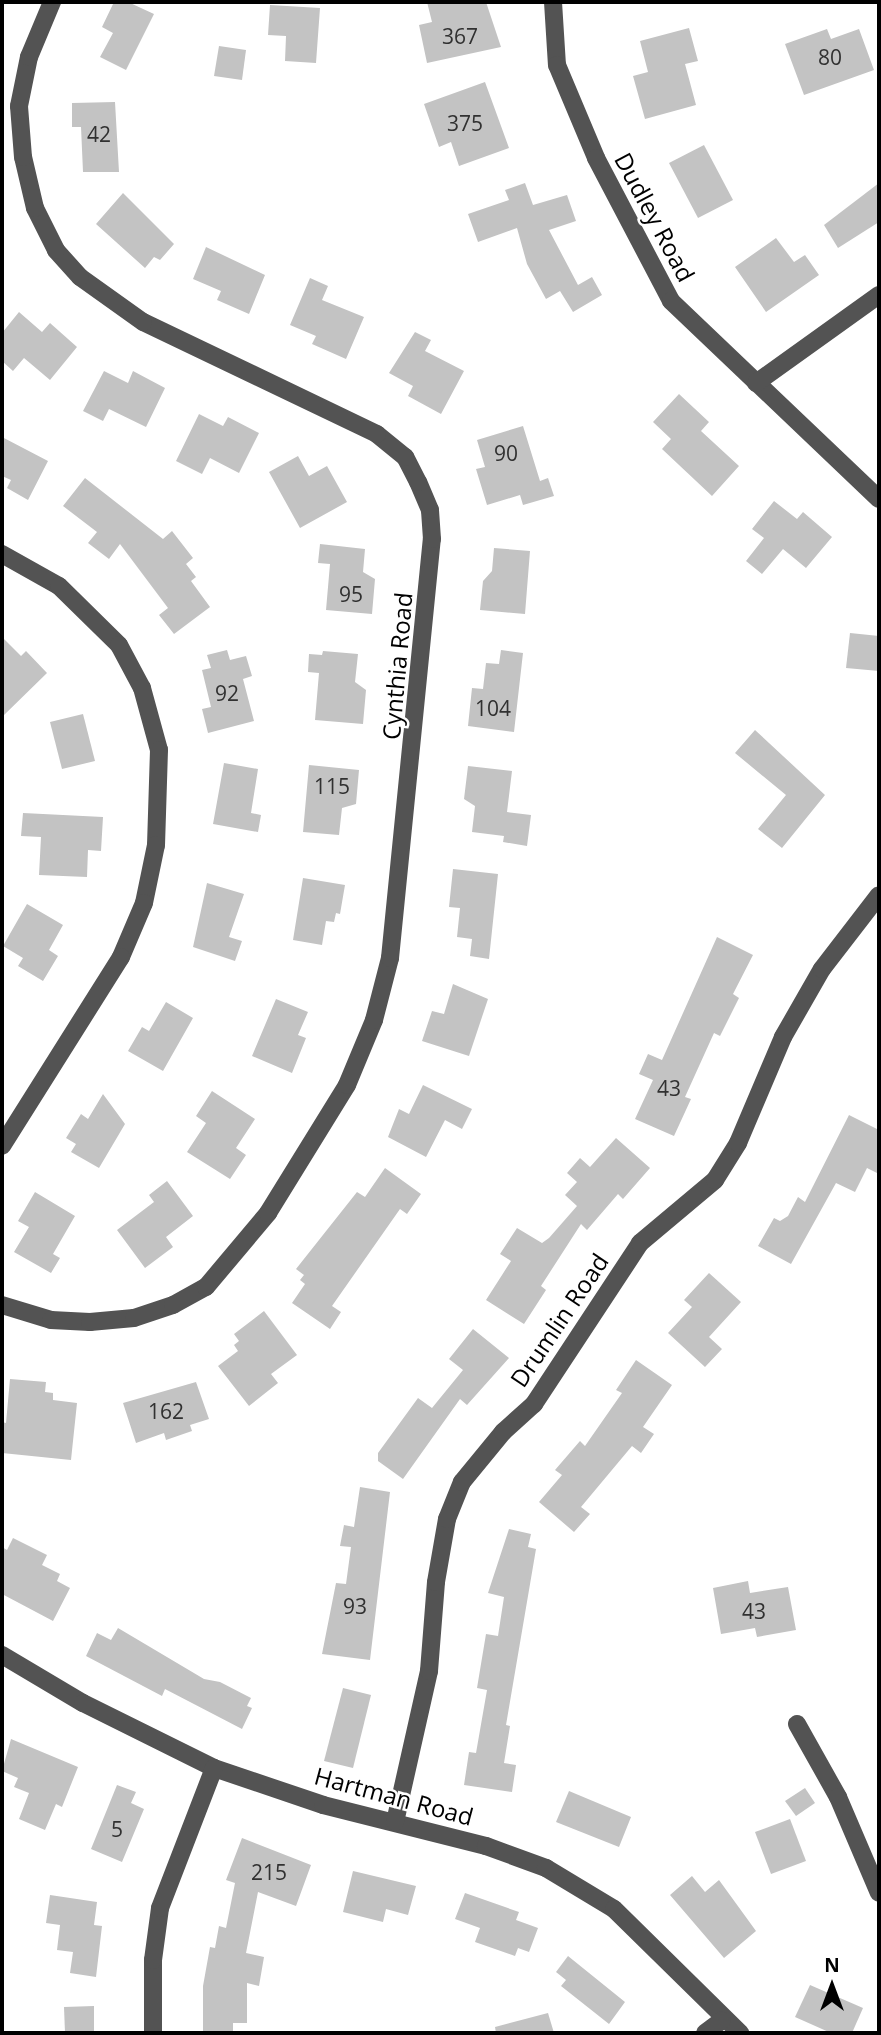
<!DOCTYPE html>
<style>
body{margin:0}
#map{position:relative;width:881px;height:2035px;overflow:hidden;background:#fff;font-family:"Open Sans",sans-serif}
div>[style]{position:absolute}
.building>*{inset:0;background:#c3c3c3}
.minor>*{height:18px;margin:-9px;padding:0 9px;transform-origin:9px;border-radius:9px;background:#535353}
span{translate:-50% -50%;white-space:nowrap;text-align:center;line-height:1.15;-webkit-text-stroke:5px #fff;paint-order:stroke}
.number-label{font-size:21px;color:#313131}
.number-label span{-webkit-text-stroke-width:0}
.street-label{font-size:24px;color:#000}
.frame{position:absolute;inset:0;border:4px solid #000;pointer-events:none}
.north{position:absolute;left:797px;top:1951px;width:70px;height:70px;-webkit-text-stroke:5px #fff;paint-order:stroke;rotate:0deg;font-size:19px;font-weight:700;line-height:28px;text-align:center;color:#000}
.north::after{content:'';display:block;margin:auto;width:24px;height:32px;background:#000;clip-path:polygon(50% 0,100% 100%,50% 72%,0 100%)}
</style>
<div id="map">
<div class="building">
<div style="clip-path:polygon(114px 2px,128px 2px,154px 14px,126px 70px,100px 57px,113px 33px,102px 27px)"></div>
<div style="clip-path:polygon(427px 2px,486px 2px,501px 47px,427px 63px,419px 25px,432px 22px)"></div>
<div style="clip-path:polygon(270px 5px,320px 8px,316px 63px,285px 61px,286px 36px,268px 35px)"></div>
<div style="clip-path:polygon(689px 28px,698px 61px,685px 64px,696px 105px,645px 119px,633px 76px,648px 72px,640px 41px)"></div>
<div style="clip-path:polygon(827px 29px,831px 39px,859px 29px,874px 70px,804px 95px,785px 44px)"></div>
<div style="clip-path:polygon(219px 46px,246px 50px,242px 80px,214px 76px)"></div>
<div style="clip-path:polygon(485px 82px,509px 148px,459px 166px,451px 142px,439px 147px,424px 104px)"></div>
<div style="clip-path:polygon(115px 102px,119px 172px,83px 172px,81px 127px,72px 127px,72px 103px)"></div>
<div style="clip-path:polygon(704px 145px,733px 200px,698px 218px,669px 163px)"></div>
<div style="clip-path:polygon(525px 183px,533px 205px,567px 195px,576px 221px,549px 230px,578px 285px,592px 277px,602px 295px,573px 312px,560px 291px,546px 299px,527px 264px,517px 228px,478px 242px,468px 214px,509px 200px,505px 190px)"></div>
<div style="clip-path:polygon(879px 183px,879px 222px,838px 248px,824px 225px)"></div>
<div style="clip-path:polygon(123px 193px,174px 244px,160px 260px,154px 257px,145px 268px,96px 224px)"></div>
<div style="clip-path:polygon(776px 238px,794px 262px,805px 255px,819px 275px,766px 312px,735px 267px)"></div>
<div style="clip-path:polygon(206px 247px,265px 275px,249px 314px,217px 300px,221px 291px,193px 279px)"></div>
<div style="clip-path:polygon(310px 278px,328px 286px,322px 300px,364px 317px,346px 359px,312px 344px,316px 336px,290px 325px)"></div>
<div style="clip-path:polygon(19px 312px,42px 332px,50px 323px,77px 347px,50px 380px,24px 358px,13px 371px,2px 361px,2px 333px)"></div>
<div style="clip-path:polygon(415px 332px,431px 340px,425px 351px,464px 371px,441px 414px,408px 396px,413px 386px,389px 373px)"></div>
<div style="clip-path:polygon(104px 371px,128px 383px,133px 371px,165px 388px,146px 427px,109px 409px,103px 421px,83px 411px)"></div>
<div style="clip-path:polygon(679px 394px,709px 422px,701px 431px,739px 466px,712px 496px,662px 449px,671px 439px,653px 422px)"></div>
<div style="clip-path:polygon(199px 414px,223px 426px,228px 417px,259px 433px,239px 473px,210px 458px,202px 474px,176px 461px)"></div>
<div style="clip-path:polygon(523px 426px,540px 481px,548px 478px,554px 496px,523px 505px,520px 495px,487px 505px,476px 469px,485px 467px,477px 440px)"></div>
<div style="clip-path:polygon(2px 437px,48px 461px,28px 500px,7px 488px,11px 480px,2px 476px)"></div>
<div style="clip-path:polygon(298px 456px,309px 476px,327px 466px,347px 502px,300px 528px,269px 472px)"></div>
<div style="clip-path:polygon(85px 478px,163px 539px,172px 531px,193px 558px,186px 564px,196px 577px,191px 581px,210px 607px,174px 634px,159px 615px,168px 608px,120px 544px,109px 559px,88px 543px,97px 532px,63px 506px)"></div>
<div style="clip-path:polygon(774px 501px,797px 519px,803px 512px,832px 537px,806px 568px,783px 549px,762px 574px,746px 561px,764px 538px,752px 529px)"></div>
<div style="clip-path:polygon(320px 544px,365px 549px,363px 572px,375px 579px,372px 614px,326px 610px,330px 564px,318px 563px)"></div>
<div style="clip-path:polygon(494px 548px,530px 551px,525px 614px,480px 610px,483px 581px,492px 571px)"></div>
<div style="clip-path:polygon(850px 633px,879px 636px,879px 671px,846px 668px)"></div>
<div style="clip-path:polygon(2px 637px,21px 656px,26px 651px,47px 673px,2px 717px)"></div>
<div style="clip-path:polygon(227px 650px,230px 660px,246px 656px,252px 676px,243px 679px,254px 721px,208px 733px,202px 709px,211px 707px,202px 670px,211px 668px,207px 655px)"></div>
<div style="clip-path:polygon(501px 650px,523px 653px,514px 732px,468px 726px,472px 688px,483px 689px,486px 663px,499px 664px)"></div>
<div style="clip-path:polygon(323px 651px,358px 654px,355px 682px,366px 690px,363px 724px,315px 720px,319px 673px,308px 672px,309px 654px,322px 655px)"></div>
<div style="clip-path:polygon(83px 714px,95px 761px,62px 769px,50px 722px)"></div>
<div style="clip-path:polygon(755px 730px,825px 795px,782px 848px,758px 829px,786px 795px,735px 753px)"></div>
<div style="clip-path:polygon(224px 763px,258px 769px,251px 813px,261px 815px,258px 832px,213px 824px)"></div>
<div style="clip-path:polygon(309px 765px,359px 770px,356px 804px,342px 808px,339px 835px,303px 832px)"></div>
<div style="clip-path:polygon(468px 766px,512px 771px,507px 812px,531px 815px,527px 846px,503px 842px,504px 836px,472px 832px,475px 806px,464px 799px)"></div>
<div style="clip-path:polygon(23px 813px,103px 817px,101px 851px,88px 850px,87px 877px,39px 875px,41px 837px,21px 836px)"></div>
<div style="clip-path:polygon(453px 869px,498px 874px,489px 959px,470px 956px,472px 939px,457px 937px,460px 908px,449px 907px)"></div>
<div style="clip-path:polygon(303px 878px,345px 885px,340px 914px,336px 913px,334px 922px,326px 921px,322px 945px,293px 940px)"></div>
<div style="clip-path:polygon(207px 883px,244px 894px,229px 937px,242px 941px,235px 961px,193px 947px)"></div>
<div style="clip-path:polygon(27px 904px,63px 925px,49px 950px,58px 956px,43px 981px,18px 966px,23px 958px,3px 946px)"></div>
<div style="clip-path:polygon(717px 937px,753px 955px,733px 994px,739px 998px,720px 1036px,714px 1033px,685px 1097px,691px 1099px,674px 1136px,635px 1119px,653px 1080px,639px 1074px,648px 1054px,662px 1060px)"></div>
<div style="clip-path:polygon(453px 984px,488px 999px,469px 1056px,422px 1041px,432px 1011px,444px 1014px)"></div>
<div style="clip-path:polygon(276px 999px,308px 1012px,298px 1035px,306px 1038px,292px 1073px,252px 1056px)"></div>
<div style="clip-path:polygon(166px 1002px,193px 1018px,163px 1071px,128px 1051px,142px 1027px,149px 1031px)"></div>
<div style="clip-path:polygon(423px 1085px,472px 1109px,462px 1129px,445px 1120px,426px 1157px,388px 1137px,399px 1109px,409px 1114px)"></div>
<div style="clip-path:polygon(212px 1091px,255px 1119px,236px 1148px,246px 1155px,230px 1179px,187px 1152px,206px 1123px,196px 1116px)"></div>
<div style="clip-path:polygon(103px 1094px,125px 1124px,99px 1168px,71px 1152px,76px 1144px,66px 1138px,81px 1114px,88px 1119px)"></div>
<div style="clip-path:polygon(849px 1115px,879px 1130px,879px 1174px,867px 1168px,855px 1192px,836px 1183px,791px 1264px,758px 1246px,774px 1218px,780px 1221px,788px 1216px,798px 1197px,805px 1202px)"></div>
<div style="clip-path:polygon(616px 1138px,650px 1168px,623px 1199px,618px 1194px,587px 1230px,581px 1224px,541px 1286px,546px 1290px,524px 1324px,486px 1300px,511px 1261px,500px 1254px,517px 1228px,542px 1243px,549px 1238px,577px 1206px,565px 1195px,577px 1182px,567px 1173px,580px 1158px,590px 1167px)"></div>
<div style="clip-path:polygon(385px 1168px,421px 1194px,407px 1214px,400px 1209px,332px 1306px,341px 1312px,330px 1329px,292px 1303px,305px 1284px,300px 1280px,304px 1275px,296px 1269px,357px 1192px,365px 1197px)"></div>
<div style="clip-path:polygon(167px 1181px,193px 1216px,166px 1237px,173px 1247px,145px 1268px,117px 1230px,154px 1202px,149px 1195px)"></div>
<div style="clip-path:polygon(35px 1192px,75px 1216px,53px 1254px,60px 1258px,51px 1273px,14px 1252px,29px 1227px,18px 1221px)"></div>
<div style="clip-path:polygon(709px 1273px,741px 1302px,709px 1337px,722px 1349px,705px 1367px,668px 1333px,692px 1307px,684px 1300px)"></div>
<div style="clip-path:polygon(264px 1311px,297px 1355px,271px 1374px,278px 1383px,249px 1406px,218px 1366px,238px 1351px,234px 1345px,239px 1341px,234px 1334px)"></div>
<div style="clip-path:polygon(473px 1329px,509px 1358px,467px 1405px,460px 1399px,403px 1479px,378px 1461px,378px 1453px,418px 1398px,432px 1408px,463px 1370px,449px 1359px)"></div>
<div style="clip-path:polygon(636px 1360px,672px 1385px,643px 1427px,654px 1434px,641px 1453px,632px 1446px,581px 1507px,590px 1514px,574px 1532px,539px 1502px,562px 1475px,555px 1470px,580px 1441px,585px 1446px,622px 1393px,616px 1390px)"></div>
<div style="clip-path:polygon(10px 1379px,46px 1382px,45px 1392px,53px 1393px,53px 1400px,77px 1403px,71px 1460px,2px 1453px,2px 1422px,6px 1423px)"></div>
<div style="clip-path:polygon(196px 1382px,209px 1419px,190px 1425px,192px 1431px,166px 1440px,164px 1433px,136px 1443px,123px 1403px)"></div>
<div style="clip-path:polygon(360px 1487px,390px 1492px,370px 1660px,322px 1654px,336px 1583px,346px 1584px,351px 1547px,340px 1546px,344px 1525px,354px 1527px)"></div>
<div style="clip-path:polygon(509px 1529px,531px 1534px,528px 1547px,536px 1549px,506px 1725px,510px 1726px,504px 1763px,516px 1765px,512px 1792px,464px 1785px,469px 1752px,476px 1753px,487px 1690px,477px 1688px,486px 1634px,498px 1636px,504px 1597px,488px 1593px)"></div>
<div style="clip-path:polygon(13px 1538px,47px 1555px,42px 1565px,60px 1574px,57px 1581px,70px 1588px,53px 1621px,2px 1594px,2px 1547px,7px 1550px)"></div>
<div style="clip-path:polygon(748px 1581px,750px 1593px,788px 1587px,796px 1630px,757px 1637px,755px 1628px,721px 1634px,713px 1588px)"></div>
<div style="clip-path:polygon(118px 1628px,204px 1679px,220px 1682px,251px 1698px,247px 1706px,252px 1708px,242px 1729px,165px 1689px,162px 1696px,86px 1656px,97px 1633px,111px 1640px)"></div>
<div style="clip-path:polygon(343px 1688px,371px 1695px,353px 1768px,324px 1761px)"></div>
<div style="clip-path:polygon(11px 1739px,78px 1767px,62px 1807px,56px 1804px,45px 1830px,19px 1819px,29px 1793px,14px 1787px,18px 1778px,2px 1771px)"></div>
<div style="clip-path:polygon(117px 1785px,136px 1792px,131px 1803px,144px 1809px,122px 1862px,91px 1849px)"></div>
<div style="clip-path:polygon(805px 1788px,815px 1803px,796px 1816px,785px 1801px)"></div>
<div style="clip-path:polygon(569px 1791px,631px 1817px,619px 1847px,556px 1822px)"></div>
<div style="clip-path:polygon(790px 1819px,806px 1861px,771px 1874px,755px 1832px)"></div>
<div style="clip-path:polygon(242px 1838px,311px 1865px,296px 1906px,258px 1892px,246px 1953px,264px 1957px,259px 1986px,247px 1983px,247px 2023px,233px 2023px,233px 2033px,203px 2033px,203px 1986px,210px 1947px,215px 1948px,219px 1926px,226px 1928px,235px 1883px,226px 1880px)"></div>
<div style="clip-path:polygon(353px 1871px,416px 1886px,408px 1915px,386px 1909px,383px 1922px,343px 1912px)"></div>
<div style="clip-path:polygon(692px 1876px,705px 1892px,719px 1880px,756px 1931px,724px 1958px,670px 1895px)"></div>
<div style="clip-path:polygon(465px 1893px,519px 1912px,516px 1920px,538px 1928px,529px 1952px,518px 1948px,515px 1956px,475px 1942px,480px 1928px,455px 1919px)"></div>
<div style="clip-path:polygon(50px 1895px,97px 1902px,94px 1925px,102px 1926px,96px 1977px,70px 1973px,73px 1952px,57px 1950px,60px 1925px,46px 1923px)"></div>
<div style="clip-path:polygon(568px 1956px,625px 2002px,609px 2024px,561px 1986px,566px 1980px,556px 1972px)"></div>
<div style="clip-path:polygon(810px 1985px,863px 2008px,852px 2033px,831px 2033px,795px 2017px)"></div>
<div style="clip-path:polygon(94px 2006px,94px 2033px,65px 2033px,64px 2007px)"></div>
<div style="clip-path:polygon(548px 2013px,554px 2033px,496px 2033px,495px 2027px)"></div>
</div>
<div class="minor">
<div style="left:553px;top:2px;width:63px;rotate:86.4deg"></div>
<div style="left:557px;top:65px;width:101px;rotate:67.2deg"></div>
<div style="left:596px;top:158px;width:161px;rotate:62.3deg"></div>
<div style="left:671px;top:301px;width:287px;rotate:43.6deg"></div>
<div style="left:756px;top:383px;width:151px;rotate:-35.6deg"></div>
<div style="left:2px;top:554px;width:65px;rotate:29.3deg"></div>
<div style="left:59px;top:586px;width:84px;rotate:44.5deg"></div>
<div style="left:119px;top:645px;width:49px;rotate:61.9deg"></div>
<div style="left:142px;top:688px;width:64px;rotate:74.7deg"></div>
<div style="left:159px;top:750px;width:95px;rotate:91.8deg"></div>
<div style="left:156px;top:845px;width:59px;rotate:101.7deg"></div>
<div style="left:144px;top:903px;width:59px;rotate:113.1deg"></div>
<div style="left:121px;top:957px;width:223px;rotate:122.2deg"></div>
<div style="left:2px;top:1305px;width:51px;rotate:17deg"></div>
<div style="left:51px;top:1320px;width:39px;rotate:3deg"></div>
<div style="left:90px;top:1322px;width:44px;rotate:-5.2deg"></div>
<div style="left:134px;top:1318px;width:41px;rotate:-18.4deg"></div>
<div style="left:173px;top:1305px;width:38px;rotate:-29deg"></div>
<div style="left:206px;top:1287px;width:97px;rotate:-50deg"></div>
<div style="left:268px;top:1213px;width:150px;rotate:-58.3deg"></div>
<div style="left:347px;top:1085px;width:70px;rotate:-67.4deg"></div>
<div style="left:374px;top:1020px;width:64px;rotate:-75.5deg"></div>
<div style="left:390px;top:958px;width:421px;rotate:-84.3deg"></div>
<div style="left:432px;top:539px;width:29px;rotate:-94deg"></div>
<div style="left:430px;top:510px;width:30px;rotate:-113deg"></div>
<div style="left:418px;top:482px;width:28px;rotate:-117deg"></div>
<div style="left:405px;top:457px;width:36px;rotate:-141deg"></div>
<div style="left:377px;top:434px;width:259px;rotate:-154.4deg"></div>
<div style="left:143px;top:322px;width:77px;rotate:-144.5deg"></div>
<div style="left:80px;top:277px;width:36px;rotate:-132deg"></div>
<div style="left:56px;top:250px;width:47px;rotate:-116.6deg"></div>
<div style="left:35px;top:208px;width:52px;rotate:-103.2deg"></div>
<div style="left:23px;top:157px;width:51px;rotate:-94.5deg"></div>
<div style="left:19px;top:106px;width:50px;rotate:-78.5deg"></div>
<div style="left:29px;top:57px;width:60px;rotate:-67.3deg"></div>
<div style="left:2px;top:1655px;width:94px;rotate:30.7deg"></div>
<div style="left:83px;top:1703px;width:146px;rotate:26.4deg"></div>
<div style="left:214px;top:1768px;width:115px;rotate:18.7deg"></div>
<div style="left:323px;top:1805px;width:168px;rotate:14.1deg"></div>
<div style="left:486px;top:1846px;width:64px;rotate:20.1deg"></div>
<div style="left:546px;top:1868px;width:79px;rotate:31.1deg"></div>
<div style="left:614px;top:1909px;width:177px;rotate:44.5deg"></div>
<div style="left:797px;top:1724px;width:84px;rotate:60.7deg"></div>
<div style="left:838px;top:1797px;width:104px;rotate:66.9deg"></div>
<div style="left:395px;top:1822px;width:155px;rotate:-77.3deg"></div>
<div style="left:429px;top:1671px;width:89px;rotate:-85.5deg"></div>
<div style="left:436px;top:1582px;width:64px;rotate:-80.1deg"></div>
<div style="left:447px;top:1519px;width:40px;rotate:-68deg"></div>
<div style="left:462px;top:1482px;width:65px;rotate:-50.6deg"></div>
<div style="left:503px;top:1432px;width:42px;rotate:-42.1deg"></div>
<div style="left:534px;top:1404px;width:193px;rotate:-56.6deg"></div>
<div style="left:640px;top:1243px;width:98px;rotate:-40deg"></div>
<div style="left:715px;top:1180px;width:44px;rotate:-58.1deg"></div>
<div style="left:738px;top:1143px;width:115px;rotate:-67deg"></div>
<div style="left:783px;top:1037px;width:78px;rotate:-60.2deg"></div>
<div style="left:822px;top:969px;width:93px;rotate:-52.4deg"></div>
<div style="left:153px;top:2033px;width:73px;rotate:-90deg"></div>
<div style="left:153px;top:1960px;width:52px;rotate:-82.3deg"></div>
<div style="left:160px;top:1908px;width:150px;rotate:-68.9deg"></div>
<div style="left:705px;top:2033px;width:21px;rotate:-37deg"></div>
</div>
<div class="number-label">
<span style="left:460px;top:36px">367</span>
<span style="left:830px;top:57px">80</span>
<span style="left:465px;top:123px">375</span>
<span style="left:99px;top:134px">42</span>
<span style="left:506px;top:453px">90</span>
<span style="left:351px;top:594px">95</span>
<span style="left:227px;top:693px">92</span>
<span style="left:493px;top:708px">104</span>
<span style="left:332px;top:786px">115</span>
<span style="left:669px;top:1088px">43</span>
<span style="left:166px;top:1411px">162</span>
<span style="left:355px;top:1606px">93</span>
<span style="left:754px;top:1611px">43</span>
<span style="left:117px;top:1829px">5</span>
<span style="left:269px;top:1872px">215</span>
</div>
<div class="street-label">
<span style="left:655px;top:217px;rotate:62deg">Dudley Road</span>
<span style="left:397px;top:666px;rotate:-85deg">Cynthia Road</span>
<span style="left:559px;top:1320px;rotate:-56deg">Drumlin Road</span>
<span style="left:394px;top:1796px;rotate:15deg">Hartman Road</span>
</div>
<div class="frame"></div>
<div class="north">N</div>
</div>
